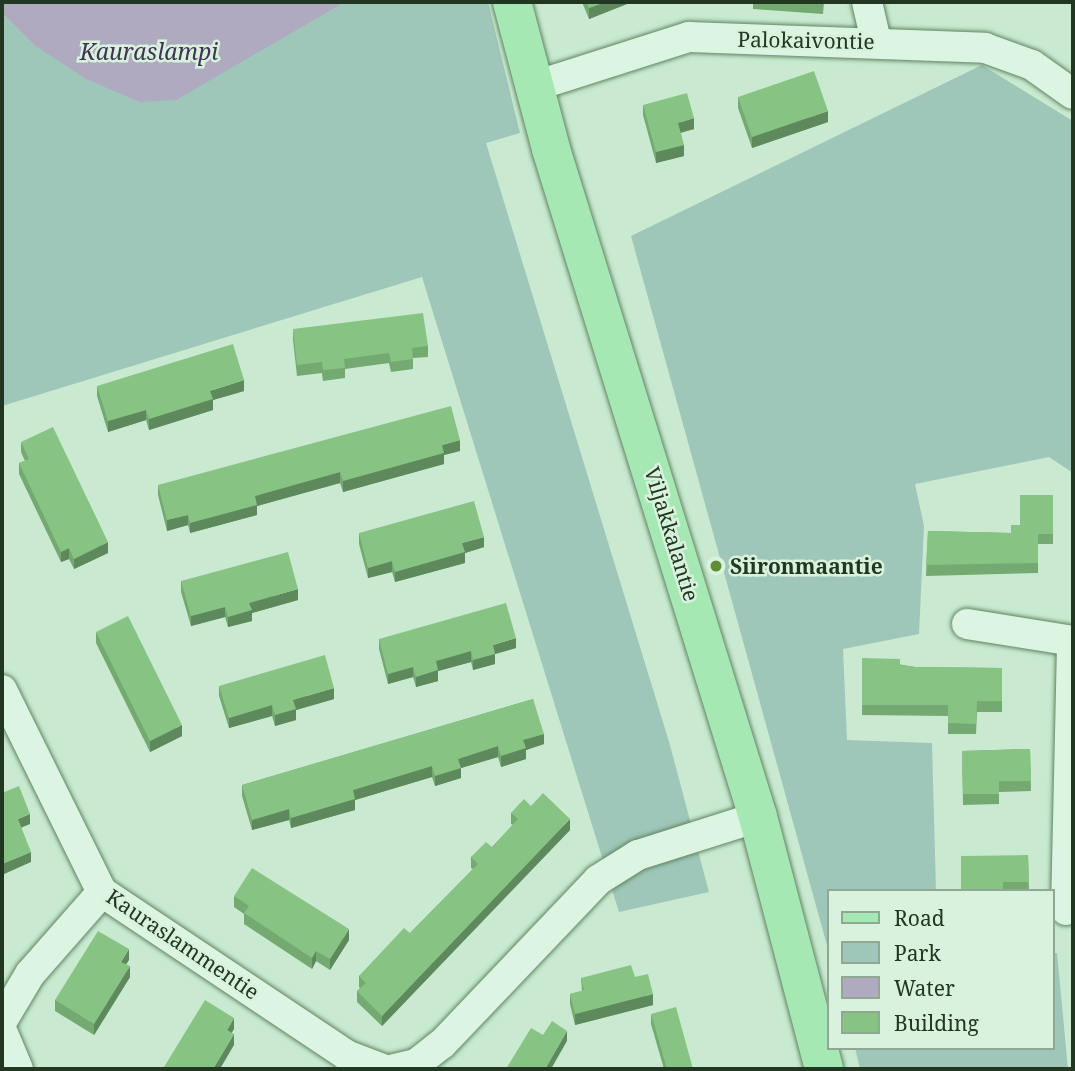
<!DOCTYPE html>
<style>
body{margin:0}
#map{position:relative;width:1075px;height:1071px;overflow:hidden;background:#c9ead1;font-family:"Noto Serif",serif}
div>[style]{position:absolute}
.green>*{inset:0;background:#9ec7b9}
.water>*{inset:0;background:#afaabf}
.roads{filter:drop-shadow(0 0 2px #608562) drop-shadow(0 0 2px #608562)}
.minor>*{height:30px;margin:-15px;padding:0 15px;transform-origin:15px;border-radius:15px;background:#dcf5e2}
.major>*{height:38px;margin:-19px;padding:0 19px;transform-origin:19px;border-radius:19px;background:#a6e8b4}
.wall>*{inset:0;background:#74a971}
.shaded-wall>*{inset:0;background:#5e895c}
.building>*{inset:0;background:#87c483}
.dots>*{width:19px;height:19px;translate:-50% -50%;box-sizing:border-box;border:4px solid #d8f2de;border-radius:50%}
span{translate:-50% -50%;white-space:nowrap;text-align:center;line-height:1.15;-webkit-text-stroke:5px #d8f2de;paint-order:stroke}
.street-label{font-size:21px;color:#223722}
.poi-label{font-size:21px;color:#223722;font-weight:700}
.left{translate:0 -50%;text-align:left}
.water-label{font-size:23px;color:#423355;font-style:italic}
.frame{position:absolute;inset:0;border:4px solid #223722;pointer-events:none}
.legend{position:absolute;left:827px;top:889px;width:228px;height:161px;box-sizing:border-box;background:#d8f2de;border:2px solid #8fa793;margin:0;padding:9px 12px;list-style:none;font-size:21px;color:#223722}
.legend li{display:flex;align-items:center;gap:14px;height:35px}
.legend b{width:35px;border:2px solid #8fa793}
</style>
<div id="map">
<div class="green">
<div style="clip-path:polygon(345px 2px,488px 2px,520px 133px,486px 143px,670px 745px,709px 892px,619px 912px,422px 277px,2px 406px,2px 13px,34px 45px,274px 39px)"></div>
<div style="clip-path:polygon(982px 65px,1073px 121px,1073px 473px,1049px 457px,915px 484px,924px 526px,919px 634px,843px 649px,847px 740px,932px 743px,936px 891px,828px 891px,828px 949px,631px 236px)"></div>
<div style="clip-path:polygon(1052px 953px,1057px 953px,1068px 1069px,860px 1069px,855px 1048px,1052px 1048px)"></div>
</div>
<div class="water">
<div style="clip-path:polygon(2px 2px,345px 2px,176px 100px,140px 102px,86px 79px,34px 45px,2px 13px)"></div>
</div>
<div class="roads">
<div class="minor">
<div style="left:867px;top:2px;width:40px;rotate:77deg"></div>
<div style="left:535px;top:86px;width:162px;rotate:-17.7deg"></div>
<div style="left:689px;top:37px;width:296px;rotate:2.1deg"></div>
<div style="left:985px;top:48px;width:50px;rotate:19.9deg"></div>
<div style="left:1032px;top:65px;width:50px;rotate:35.3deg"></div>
<div style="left:967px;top:624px;width:107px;rotate:9.1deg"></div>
<div style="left:2px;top:690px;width:225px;rotate:63.7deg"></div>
<div style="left:102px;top:892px;width:293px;rotate:33.7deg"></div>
<div style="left:346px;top:1055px;width:40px;rotate:21deg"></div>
<div style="left:1066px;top:910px;width:269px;rotate:-88.7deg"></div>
<div style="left:2px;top:1021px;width:55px;rotate:-59.2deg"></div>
<div style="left:30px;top:974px;width:109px;rotate:-48.7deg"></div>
<div style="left:2px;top:1031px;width:41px;rotate:67.2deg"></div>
<div style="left:394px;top:1069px;width:23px;rotate:-13deg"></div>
<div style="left:416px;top:1064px;width:33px;rotate:-38deg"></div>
<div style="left:442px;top:1044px;width:226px;rotate:-46.4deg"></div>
<div style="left:598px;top:880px;width:47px;rotate:-32deg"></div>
<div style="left:638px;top:855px;width:126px;rotate:-17.6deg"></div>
</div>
<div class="major">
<div style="left:512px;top:2px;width:152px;rotate:75.1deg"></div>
<div style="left:551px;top:149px;width:699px;rotate:72.78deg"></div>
<div style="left:758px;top:817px;width:260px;rotate:75.3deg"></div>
</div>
</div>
<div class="wall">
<div style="clip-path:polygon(582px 2px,632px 2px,589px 19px)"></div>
<div style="clip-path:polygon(753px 2px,824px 2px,823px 14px,753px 9px)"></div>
<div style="clip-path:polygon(738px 97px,828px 122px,752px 148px,738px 108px)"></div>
<div style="clip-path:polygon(643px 105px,694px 129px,681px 133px,684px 156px,656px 163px,643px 115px)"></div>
<div style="clip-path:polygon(293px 329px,428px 346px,428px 357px,413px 358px,413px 369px,391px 372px,389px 363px,345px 369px,345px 378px,323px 381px,322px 373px,297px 376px,293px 340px)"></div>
<div style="clip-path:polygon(97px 386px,244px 391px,213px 400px,213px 410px,149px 430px,146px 420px,108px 432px,97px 396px)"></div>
<div style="clip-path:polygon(21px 442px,108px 553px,74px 569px,69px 559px,61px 562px,19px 474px,19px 463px,25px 461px,21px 452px)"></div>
<div style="clip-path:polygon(460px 451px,444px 455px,444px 464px,343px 492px,340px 483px,257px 506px,257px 515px,190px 533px,188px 525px,167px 531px,158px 495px,158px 485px)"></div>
<div style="clip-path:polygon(1053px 495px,1053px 544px,1038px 544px,1038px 573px,926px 576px,928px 531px,1011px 533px)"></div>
<div style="clip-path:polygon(359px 533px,484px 547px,465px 553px,465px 563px,395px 582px,392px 572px,368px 578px,359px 544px)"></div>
<div style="clip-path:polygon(181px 581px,298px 600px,252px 613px,252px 621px,228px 627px,225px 617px,191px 626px,181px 592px)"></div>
<div style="clip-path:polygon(96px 632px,182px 736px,150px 752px,96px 643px)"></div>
<div style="clip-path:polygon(379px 639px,516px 648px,495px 654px,495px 664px,473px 670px,471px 662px,438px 671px,438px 681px,416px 687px,413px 677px,388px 684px,379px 649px)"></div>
<div style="clip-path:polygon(862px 658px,915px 667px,1002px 668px,1002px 712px,977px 712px,976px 734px,948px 734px,948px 716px,862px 715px)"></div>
<div style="clip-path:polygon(219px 686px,334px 699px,296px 710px,296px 720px,275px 726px,272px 716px,229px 728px,219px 696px)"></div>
<div style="clip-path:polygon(533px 699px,544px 744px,526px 750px,526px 759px,501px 767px,498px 757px,461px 768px,461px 778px,435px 786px,432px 777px,355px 800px,355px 810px,291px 828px,289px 820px,252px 830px,242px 796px,242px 785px)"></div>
<div style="clip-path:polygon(1030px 749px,1031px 791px,999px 792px,999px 804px,963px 805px,962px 751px)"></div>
<div style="clip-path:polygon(531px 806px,570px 830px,382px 1026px,357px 1002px,357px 991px,360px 988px,359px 987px,359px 976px,410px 933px,473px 869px,471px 868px,471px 857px,492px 847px,513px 825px,511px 824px,511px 813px)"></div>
<div style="clip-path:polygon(1028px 855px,1029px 891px,961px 891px)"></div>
<div style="clip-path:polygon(234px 896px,349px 940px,330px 970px,316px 961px,312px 969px,244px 924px,244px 914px,234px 907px)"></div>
<div style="clip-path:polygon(129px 960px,126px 964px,130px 977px,94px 1035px,55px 1011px,55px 1000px)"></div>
<div style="clip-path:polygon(635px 977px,653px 1005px,575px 1025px,570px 1004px,570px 994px,582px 991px,581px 978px)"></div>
<div style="clip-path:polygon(651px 1014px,693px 1069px,664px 1069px,651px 1024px)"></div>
</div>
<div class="shaded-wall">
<div style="clip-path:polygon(606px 2px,632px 2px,589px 19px,589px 8px)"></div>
<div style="clip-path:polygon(828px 111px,828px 122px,752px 148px,752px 137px)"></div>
<div style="clip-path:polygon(694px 118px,694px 129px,678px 133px,678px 123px)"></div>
<div style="clip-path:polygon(684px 145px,684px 156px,656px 163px,656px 152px)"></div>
<div style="clip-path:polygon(244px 380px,244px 391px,213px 400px,213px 410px,149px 430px,149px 419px,210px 391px)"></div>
<div style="clip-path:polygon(146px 410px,146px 420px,108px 432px,108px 421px)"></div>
<div style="clip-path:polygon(460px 440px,460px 451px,444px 455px,444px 464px,343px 492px,343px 481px,442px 445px)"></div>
<div style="clip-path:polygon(340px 472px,340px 483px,257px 506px,257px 515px,190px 533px,190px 523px,255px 496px)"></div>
<div style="clip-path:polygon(188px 515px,188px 525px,167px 531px,167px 520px)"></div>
<div style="clip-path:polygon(484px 537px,484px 547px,465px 553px,465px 563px,395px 582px,395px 572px,462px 543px)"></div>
<div style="clip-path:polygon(108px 542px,108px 553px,74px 569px,74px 559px)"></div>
<div style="clip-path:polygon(69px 548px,69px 559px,61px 562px,61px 552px)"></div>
<div style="clip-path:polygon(392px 561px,392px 572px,368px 578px,368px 568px)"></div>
<div style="clip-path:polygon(298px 589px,298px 600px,252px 613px,252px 621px,228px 627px,228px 617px,249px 603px)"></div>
<div style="clip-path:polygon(225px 607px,225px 617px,191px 626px,191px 616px)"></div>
<div style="clip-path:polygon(516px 638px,516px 648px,495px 654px,495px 664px,473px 670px,473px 660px,493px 645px)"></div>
<div style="clip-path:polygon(471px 651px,471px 662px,438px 671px,438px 681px,416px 687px,416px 677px,436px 661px)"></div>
<div style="clip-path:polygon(413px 667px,413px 677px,388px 684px,388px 674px)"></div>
<div style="clip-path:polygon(334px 688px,334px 699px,296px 710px,296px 720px,275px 726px,275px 715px,293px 700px)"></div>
<div style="clip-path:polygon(272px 705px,272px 716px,229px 728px,229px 718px)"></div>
<div style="clip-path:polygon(182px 725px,182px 736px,150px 752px,150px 741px)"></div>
<div style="clip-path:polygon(544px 734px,544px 744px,526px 750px,526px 759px,501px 767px,501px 756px,523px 740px)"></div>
<div style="clip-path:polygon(498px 746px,498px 757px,461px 768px,461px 778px,435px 786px,435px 776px,458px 759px)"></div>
<div style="clip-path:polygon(432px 766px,432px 777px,355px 800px,355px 810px,291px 828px,291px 818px,353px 790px)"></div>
<div style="clip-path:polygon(289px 809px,289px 820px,252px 830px,252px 820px)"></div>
<div style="clip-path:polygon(30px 814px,30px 824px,18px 829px,18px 819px)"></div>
<div style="clip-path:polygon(570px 819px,570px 830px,382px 1026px,382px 1016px)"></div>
<div style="clip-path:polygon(31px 852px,31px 862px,2px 875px,2px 864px)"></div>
<div style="clip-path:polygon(349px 929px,349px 940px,330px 970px,330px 959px)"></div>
<div style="clip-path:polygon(129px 949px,129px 960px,121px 972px,121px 962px)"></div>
<div style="clip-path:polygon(316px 951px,316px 961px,312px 969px,312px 958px)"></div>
<div style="clip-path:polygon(130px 966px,130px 977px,94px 1035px,94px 1024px)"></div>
<div style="clip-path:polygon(653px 994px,653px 1005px,575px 1025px,575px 1014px)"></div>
<div style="clip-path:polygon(234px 1018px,234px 1029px,227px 1041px,227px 1030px)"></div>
<div style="clip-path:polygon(567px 1031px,567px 1041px,551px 1069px,545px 1069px)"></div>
<div style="clip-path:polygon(234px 1034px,234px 1045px,220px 1069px,213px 1069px)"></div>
</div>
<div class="building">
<div style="clip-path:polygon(587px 2px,606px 2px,589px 8px)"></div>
<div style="clip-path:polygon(801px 2px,823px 2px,823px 3px)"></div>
<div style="clip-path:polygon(814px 71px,828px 111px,752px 137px,738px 97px)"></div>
<div style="clip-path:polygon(687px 93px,694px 118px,678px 123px,684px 145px,656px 152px,643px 105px)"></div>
<div style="clip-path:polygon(423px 313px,428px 346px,412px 348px,413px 359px,391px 362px,389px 353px,344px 359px,345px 368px,323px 370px,322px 362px,297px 365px,293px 329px)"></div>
<div style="clip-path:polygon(233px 344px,244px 380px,210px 391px,213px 399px,149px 419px,146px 410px,108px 421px,97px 386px)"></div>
<div style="clip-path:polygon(451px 406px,460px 440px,442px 445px,444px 453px,343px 481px,340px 472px,255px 496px,257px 505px,190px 523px,188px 515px,167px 520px,158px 485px)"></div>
<div style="clip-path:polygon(53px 427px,108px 542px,74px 559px,69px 548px,61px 552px,19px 463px,29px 459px,21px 442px)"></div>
<div style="clip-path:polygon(1020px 495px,1053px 495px,1053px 534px,1038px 534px,1038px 563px,926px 565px,928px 531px,1011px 533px,1011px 525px,1020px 525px)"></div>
<div style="clip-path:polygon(474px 501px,484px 537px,462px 543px,465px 552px,395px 572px,392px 561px,368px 568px,359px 533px)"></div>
<div style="clip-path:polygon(288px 552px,298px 589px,249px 603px,252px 610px,228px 617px,225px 607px,191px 616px,181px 581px)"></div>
<div style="clip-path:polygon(506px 603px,516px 638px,493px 645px,495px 654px,473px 660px,471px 651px,436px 661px,438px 670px,416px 677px,413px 667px,388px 674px,379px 639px)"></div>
<div style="clip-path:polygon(128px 616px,182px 725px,150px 741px,96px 632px)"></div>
<div style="clip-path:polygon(325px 655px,334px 688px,293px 700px,296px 709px,275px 715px,272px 705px,229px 718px,219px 686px)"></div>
<div style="clip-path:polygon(862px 658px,900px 659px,900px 665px,915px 667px,1002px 668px,1002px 701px,977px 701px,976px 724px,948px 723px,948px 705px,862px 705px)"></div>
<div style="clip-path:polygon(533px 699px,544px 734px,523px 740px,526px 748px,501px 756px,498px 746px,458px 759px,461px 768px,435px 776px,432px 766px,353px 790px,355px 799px,291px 818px,289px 809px,252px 820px,242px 785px)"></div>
<div style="clip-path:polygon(1030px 749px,1031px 781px,999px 781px,999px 794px,963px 794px,962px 751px)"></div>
<div style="clip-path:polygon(19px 786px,30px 814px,18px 819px,31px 852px,2px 864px,2px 793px)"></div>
<div style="clip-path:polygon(543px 793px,570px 819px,382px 1016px,357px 991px,366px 983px,359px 976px,404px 928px,410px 933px,478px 864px,471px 857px,486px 842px,492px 847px,518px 819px,511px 813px,524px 799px,531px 806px)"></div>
<div style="clip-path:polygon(1028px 855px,1029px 882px,1003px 882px,1003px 891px,961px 891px,961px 856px)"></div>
<div style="clip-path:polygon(252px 868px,349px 929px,330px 959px,316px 951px,312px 958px,244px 913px,249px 906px,234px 896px)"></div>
<div style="clip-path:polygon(98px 931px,129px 949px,121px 962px,130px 966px,94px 1024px,55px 1000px)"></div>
<div style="clip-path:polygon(631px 965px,635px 977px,648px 974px,653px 994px,575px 1014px,570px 994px,584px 990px,581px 978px)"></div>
<div style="clip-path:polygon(205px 1000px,234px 1018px,227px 1030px,234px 1034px,213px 1069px,167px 1069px,164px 1067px)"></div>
<div style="clip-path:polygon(676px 1007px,693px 1069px,667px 1069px,651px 1014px)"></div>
<div style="clip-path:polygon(552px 1021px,567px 1031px,545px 1069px,506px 1069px,531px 1028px,543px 1035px)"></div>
</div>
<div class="dots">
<div style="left:716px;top:566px;background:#608d36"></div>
</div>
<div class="street-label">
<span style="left:806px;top:40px;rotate:1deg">Palokaivontie</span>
<span style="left:672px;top:534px;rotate:73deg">Viljakkalantie</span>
<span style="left:183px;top:944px;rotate:34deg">Kauraslammentie</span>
</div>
<div class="poi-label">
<span class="left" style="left:730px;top:566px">Siironmaantie</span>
</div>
<div class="water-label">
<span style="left:149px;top:51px">Kauraslampi</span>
</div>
<div class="frame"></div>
<ul class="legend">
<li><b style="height:9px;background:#a6e8b4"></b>Road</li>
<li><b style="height:19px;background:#9ec7b9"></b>Park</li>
<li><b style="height:19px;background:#afaabf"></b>Water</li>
<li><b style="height:19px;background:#87c483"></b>Building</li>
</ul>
</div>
